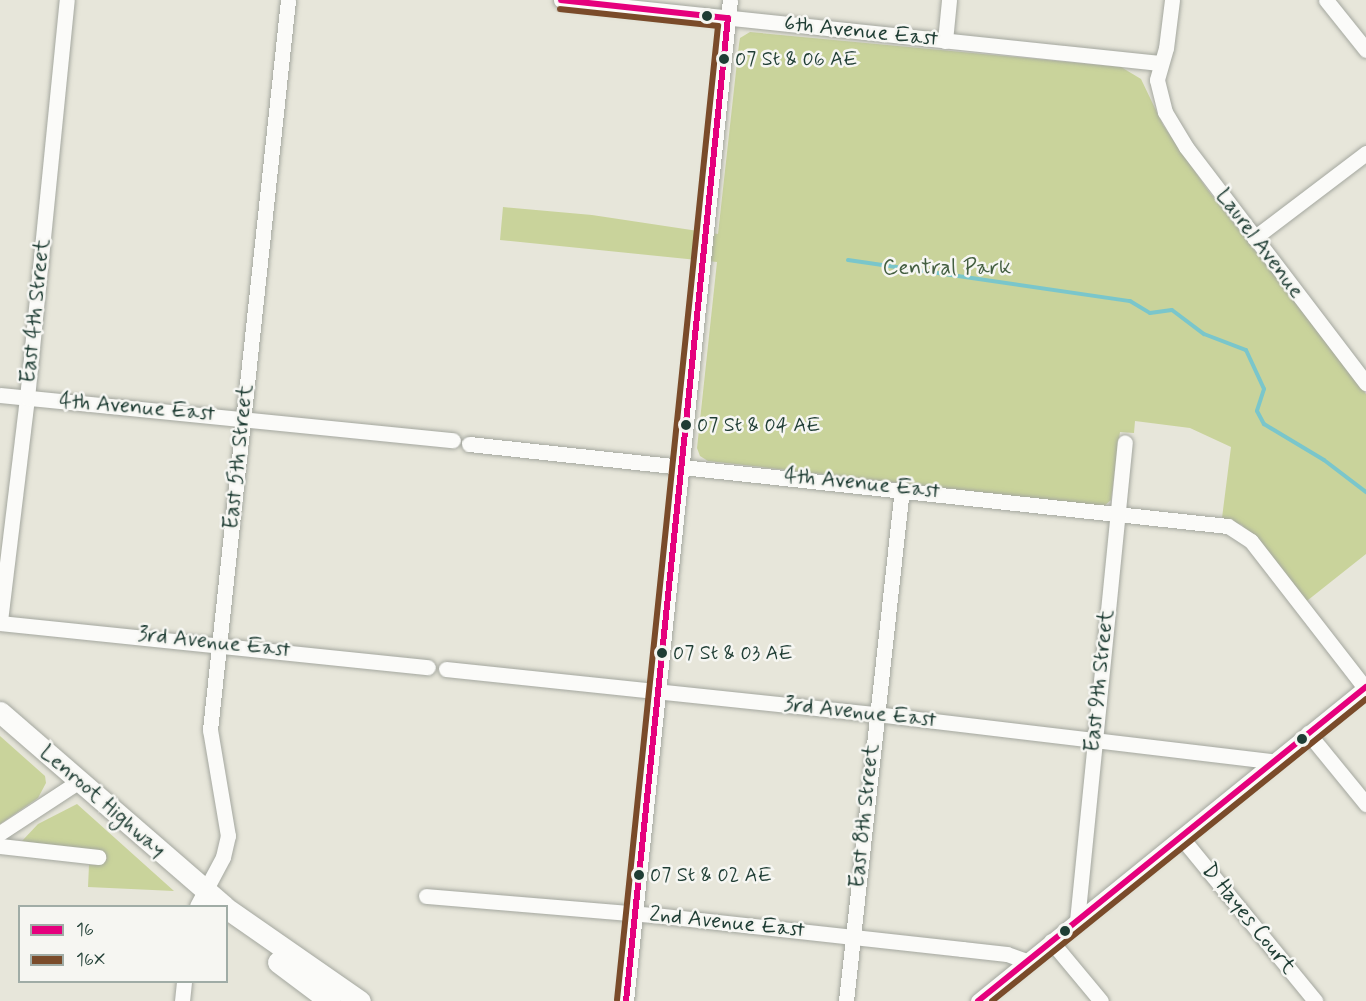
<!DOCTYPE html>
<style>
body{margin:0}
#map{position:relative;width:1366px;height:1001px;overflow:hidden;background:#e7e6da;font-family:Mynerve,sans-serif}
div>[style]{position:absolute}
.green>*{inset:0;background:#c9d39b}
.stream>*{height:4px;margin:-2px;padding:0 2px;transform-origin:2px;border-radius:2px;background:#7ac6cb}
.roads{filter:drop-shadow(0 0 2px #a4a79f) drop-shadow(0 0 2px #a4a79f)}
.minor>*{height:15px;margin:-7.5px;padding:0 7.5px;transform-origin:7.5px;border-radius:7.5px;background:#fbfbf9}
.highway>*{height:21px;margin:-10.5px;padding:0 10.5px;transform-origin:10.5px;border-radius:10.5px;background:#fbfbf9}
.bus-1>*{height:6px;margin:-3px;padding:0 3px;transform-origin:3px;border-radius:3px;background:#e5007d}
.bus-2>*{height:6px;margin:-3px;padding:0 3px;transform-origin:3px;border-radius:3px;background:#7a4b2a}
.dots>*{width:16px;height:16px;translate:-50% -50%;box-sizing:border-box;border:3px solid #f6f6f2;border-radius:50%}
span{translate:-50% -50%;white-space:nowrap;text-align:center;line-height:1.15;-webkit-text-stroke:5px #f6f6f2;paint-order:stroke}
.bus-label{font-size:20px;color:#1f3d34}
.left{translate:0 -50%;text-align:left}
.street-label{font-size:22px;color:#1f3d34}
.park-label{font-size:22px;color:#445f41}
.legend{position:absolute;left:18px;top:905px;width:210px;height:78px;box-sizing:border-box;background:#f6f6f2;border:2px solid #a0aca6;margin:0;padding:8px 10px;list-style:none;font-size:18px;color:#1f3d34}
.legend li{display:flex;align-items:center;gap:12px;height:30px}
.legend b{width:30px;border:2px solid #a0aca6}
</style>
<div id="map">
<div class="green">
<div style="clip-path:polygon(750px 32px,1121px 67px,1141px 79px,1163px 125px,1207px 189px,1366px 394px,1366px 554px,1303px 604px,1242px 525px,1222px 518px,1231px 447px,1190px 428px,1135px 421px,1134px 433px,1120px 432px,1111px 500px,1104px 506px,708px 461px,700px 456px,697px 448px,717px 262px,500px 240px,503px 207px,592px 215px,718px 234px,739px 44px,740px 38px)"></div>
<div style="clip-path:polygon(0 736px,45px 776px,46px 783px,38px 798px,0 824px)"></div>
<div style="clip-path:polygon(77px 804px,174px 891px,88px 887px,89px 865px,100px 865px,101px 853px,22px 841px,38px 824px)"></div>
</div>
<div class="stream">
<div style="left:848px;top:260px;width:285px;rotate:8.3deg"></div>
<div style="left:1130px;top:301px;width:23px;rotate:31deg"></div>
<div style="left:1150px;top:313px;width:22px;rotate:-8deg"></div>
<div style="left:1172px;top:310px;width:40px;rotate:37deg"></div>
<div style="left:1204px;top:334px;width:45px;rotate:20.9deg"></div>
<div style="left:1246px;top:350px;width:43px;rotate:65.2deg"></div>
<div style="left:1264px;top:389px;width:23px;rotate:108deg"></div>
<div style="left:1257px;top:411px;width:15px;rotate:62deg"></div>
<div style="left:1264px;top:424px;width:70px;rotate:31deg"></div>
<div style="left:1324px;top:460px;width:53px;rotate:37.3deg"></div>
</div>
<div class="roads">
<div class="minor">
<div style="left:561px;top:0;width:602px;rotate:6deg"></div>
<div style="left:1172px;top:0;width:48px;rotate:97.1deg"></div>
<div style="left:1166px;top:48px;width:33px;rotate:106deg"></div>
<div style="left:1157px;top:80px;width:33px;rotate:76deg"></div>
<div style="left:1165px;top:112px;width:41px;rotate:59deg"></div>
<div style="left:1186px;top:147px;width:297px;rotate:52.7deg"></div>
<div style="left:1326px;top:0;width:64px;rotate:51.3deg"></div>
<div style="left:945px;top:41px;width:41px;rotate:-84.4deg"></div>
<div style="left:1254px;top:238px;width:141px;rotate:-37.2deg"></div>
<div style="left:0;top:395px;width:455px;rotate:5.7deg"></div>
<div style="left:469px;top:444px;width:763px;rotate:6.17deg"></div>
<div style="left:1228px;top:526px;width:27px;rotate:33deg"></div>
<div style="left:1251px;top:541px;width:186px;rotate:52.2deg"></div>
<div style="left:0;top:621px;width:225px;rotate:-83.1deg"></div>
<div style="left:27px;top:398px;width:400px;rotate:-84.3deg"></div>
<div style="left:0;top:623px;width:430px;rotate:5.9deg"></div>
<div style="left:446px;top:669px;width:432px;rotate:6deg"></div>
<div style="left:876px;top:714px;width:400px;rotate:6.8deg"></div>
<div style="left:1308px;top:733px;width:92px;rotate:50.8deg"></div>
<div style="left:0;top:833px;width:93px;rotate:-33.2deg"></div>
<div style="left:1181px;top:837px;width:212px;rotate:50.7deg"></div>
<div style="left:0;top:846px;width:99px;rotate:6.4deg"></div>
<div style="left:426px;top:896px;width:229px;rotate:4.8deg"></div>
<div style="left:654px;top:915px;width:310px;rotate:6.3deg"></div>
<div style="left:962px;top:949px;width:45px;rotate:6.3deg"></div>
<div style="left:1007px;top:954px;width:20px;rotate:20deg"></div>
<div style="left:197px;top:906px;width:55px;rotate:-62deg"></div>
<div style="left:223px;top:857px;width:22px;rotate:-77deg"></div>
<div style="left:228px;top:836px;width:108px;rotate:-99.6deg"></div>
<div style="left:210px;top:730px;width:734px;rotate:-83.9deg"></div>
<div style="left:1077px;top:921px;width:481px;rotate:-84.3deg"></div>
<div style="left:1051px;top:941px;width:78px;rotate:50.2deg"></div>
<div style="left:182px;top:1001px;width:19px;rotate:-84deg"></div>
<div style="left:626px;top:1001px;width:1006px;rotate:-84.07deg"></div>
<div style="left:846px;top:1001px;width:516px;rotate:-83.77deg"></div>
<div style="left:978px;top:1001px;width:499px;rotate:-39deg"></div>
</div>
<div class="highway">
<div style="left:0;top:712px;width:296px;rotate:40.9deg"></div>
<div style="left:226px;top:908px;width:163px;rotate:34.8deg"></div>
<div style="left:278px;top:962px;width:65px;rotate:36.9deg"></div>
</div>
</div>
<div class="bus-1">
<div style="left:561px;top:0;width:168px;rotate:6.2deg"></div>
<div style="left:626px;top:1001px;width:988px;rotate:-84.08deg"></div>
<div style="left:978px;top:1001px;width:499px;rotate:-39deg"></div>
</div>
<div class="bus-2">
<div style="left:560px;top:9px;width:159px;rotate:6.1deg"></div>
<div style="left:718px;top:26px;width:979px;rotate:95.92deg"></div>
<div style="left:992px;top:1001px;width:481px;rotate:-38.9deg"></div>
</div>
<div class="dots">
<div style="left:707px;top:16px;background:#1f3d34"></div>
<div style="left:724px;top:59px;background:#1f3d34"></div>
<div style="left:686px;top:425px;background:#1f3d34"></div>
<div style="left:662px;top:653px;background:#1f3d34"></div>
<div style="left:1302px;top:739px;background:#1f3d34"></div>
<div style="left:639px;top:875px;background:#1f3d34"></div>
<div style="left:1065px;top:931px;background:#1f3d34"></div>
</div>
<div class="bus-label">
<span class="left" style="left:735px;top:59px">07 St &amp; 06 AE</span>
<span class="left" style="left:697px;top:425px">07 St &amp; 04 AE</span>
<span class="left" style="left:673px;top:653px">07 St &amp; 03 AE</span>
<span class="left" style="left:650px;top:875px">07 St &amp; 02 AE</span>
</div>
<div class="street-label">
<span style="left:861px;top:32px;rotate:6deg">6th Avenue East</span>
<span style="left:1259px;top:244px;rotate:53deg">Laurel Avenue</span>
<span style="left:36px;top:311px;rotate:-84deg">East 4th Street</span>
<span style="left:137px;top:408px;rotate:5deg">4th Avenue East</span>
<span style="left:239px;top:457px;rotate:-84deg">East 5th Street</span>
<span style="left:862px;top:484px;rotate:6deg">4th Avenue East</span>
<span style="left:214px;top:643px;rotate:6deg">3rd Avenue East</span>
<span style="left:1100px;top:681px;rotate:-84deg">East 9th Street</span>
<span style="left:860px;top:713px;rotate:6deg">3rd Avenue East</span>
<span style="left:102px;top:802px;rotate:41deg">Lenroot Highway</span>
<span style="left:865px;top:816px;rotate:-84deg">East 8th Street</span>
<span style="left:1248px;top:919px;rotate:51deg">D Hayes Court</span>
<span style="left:727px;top:923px;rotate:6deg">2nd Avenue East</span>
</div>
<div class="park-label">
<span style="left:947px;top:269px">Central Park</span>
</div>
<ul class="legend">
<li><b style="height:8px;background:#e5007d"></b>16</li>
<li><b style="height:8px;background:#7a4b2a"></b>16X</li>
</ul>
</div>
